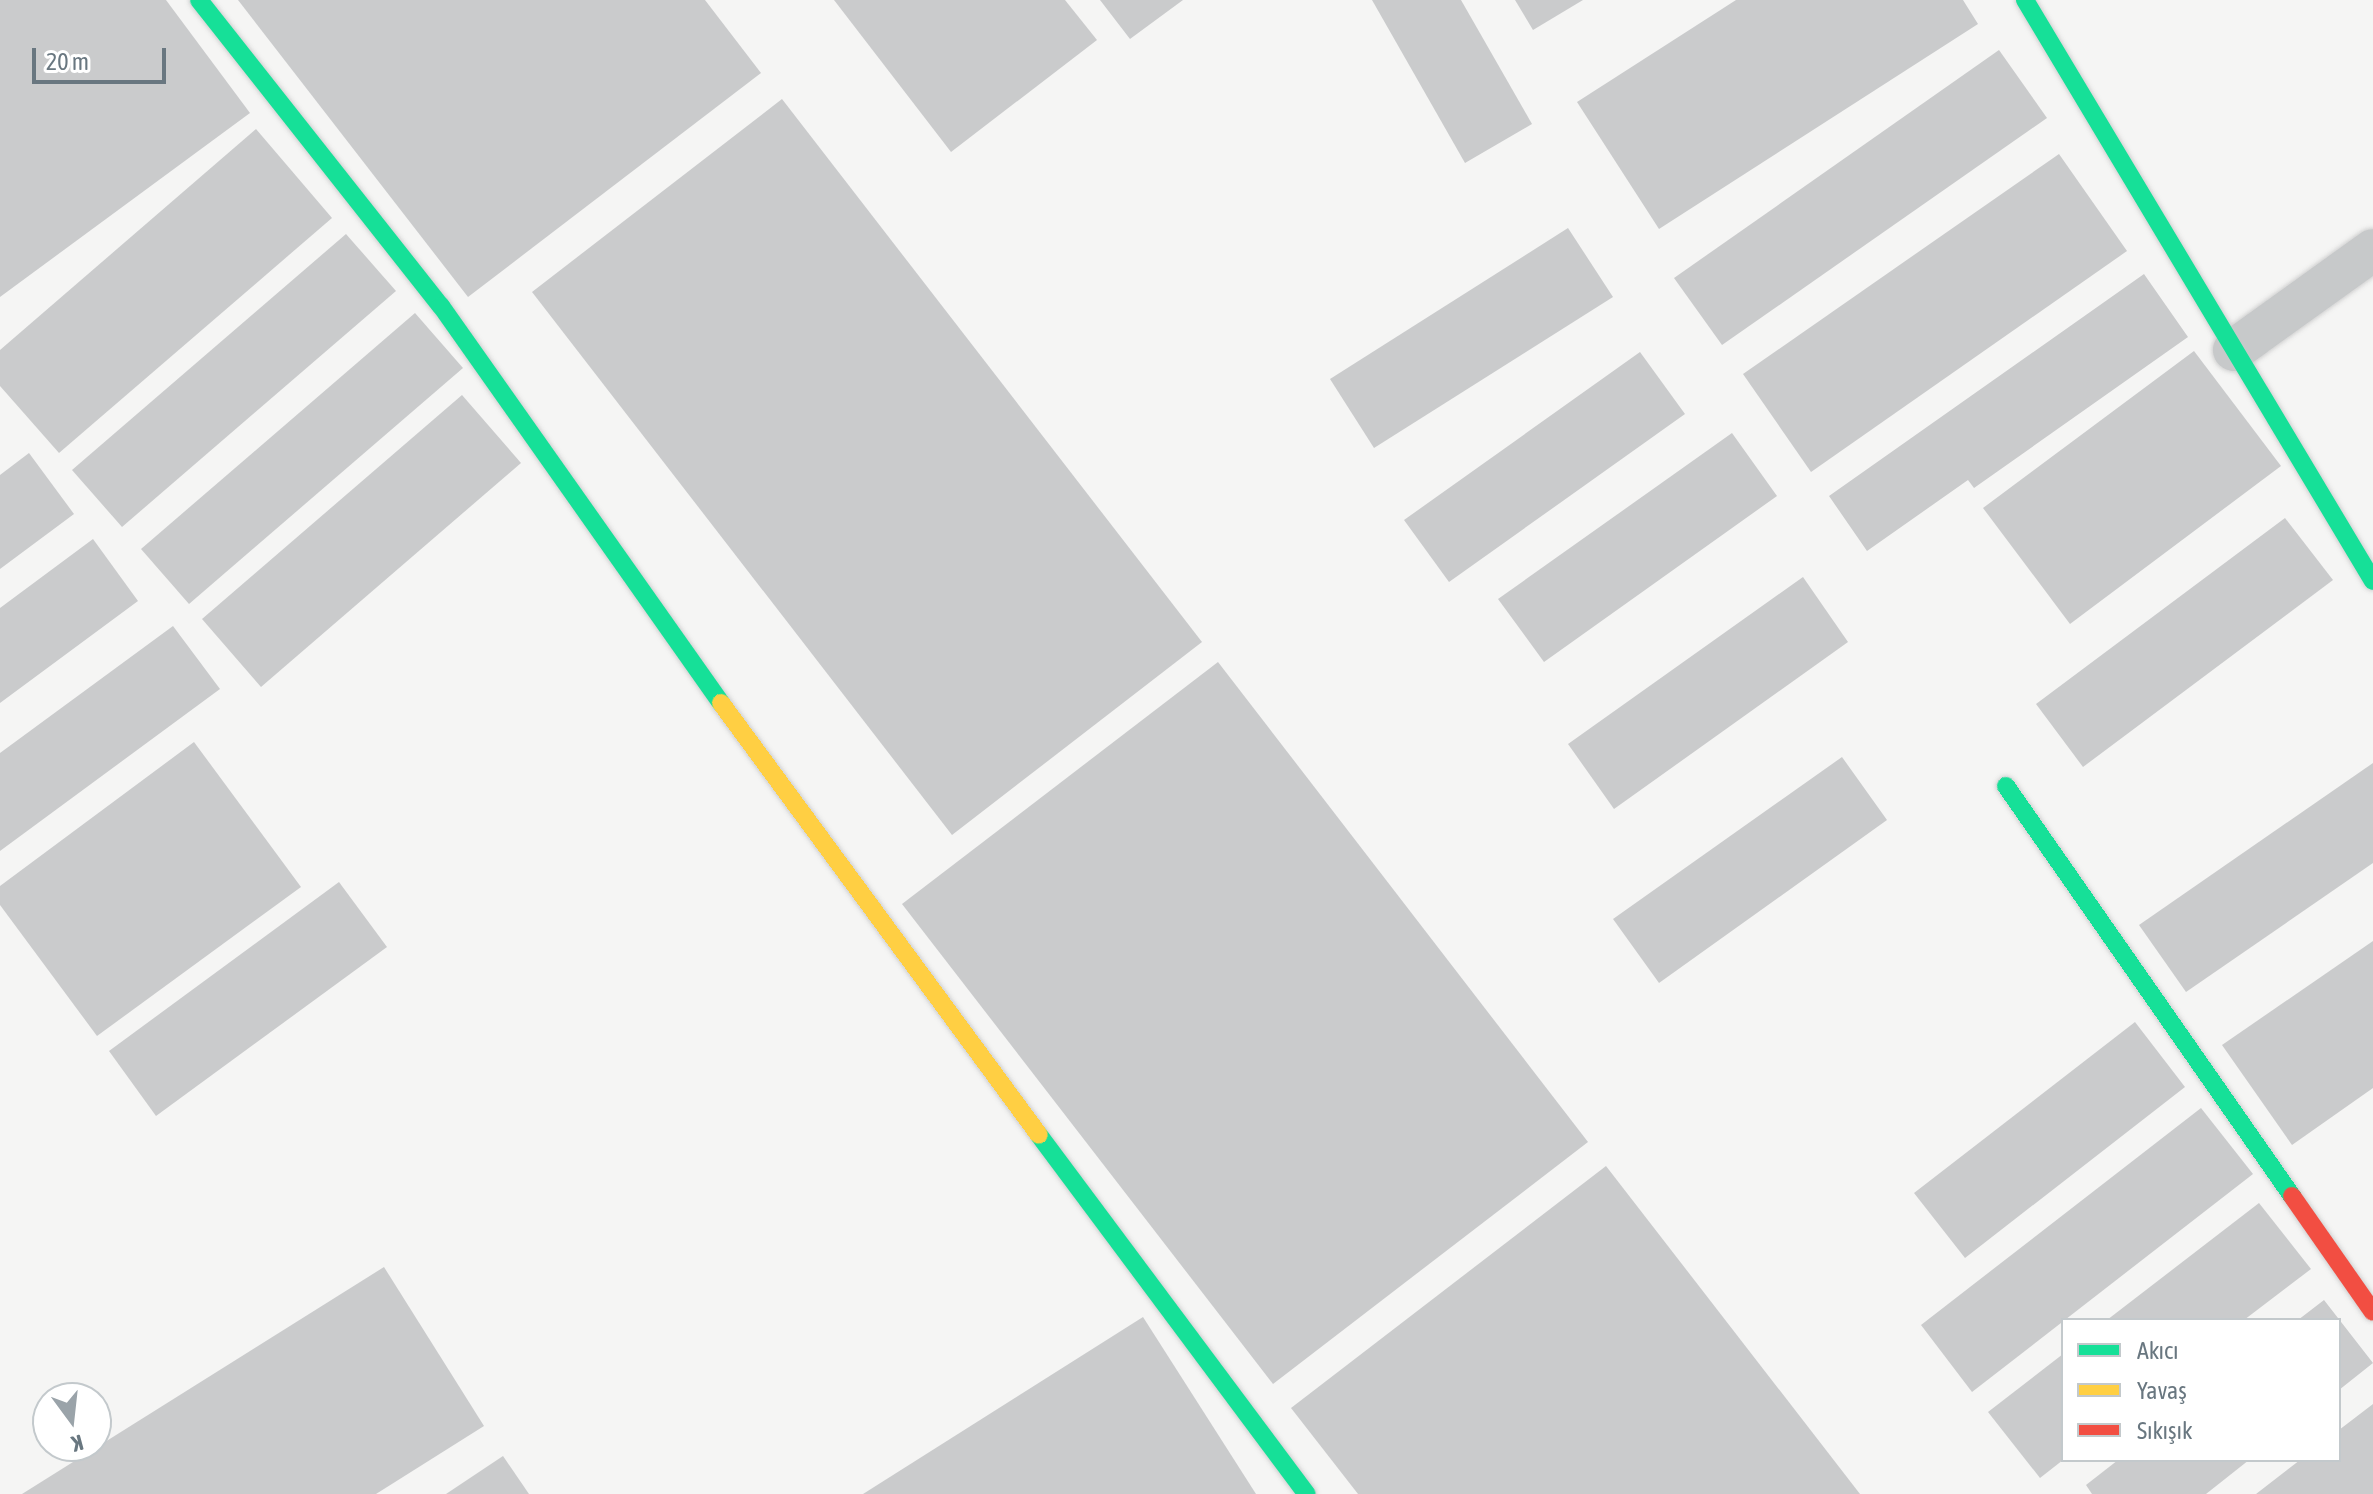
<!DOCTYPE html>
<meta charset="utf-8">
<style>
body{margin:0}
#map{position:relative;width:2373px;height:1494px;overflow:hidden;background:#f5f5f4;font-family:"Asap Condensed",sans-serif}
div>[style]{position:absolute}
.building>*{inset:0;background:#cacbcc}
.roads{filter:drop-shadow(0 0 2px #d1d1d1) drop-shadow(0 0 2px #d1d1d1)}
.street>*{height:42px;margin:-21px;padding:0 21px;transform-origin:21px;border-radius:21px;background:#c7c9ca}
.fast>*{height:18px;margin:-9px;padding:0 9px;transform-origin:9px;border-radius:9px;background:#16e098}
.slow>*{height:18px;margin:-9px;padding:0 9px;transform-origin:9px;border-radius:9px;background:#ffcf43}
.jam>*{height:18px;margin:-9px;padding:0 9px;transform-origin:9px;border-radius:9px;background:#f24e42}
span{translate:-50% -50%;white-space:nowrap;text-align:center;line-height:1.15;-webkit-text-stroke:8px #fff;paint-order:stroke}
.legend{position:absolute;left:2061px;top:1318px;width:280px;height:144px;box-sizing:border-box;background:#fff;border:2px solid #c3c9cc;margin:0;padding:10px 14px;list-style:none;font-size:24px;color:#697780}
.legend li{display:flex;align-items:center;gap:16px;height:40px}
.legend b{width:40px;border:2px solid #c3c9cc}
.north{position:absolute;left:32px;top:1382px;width:80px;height:80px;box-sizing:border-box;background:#fff;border:2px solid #c3c9cc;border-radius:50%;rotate:165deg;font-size:22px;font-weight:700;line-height:32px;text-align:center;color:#697780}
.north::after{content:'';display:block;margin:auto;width:28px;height:36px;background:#9aa3a9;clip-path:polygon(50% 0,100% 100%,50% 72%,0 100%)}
.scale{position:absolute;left:32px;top:48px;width:134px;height:36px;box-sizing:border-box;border:4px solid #697780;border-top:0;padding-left:10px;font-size:24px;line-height:28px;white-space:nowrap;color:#697780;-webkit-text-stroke:6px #fff;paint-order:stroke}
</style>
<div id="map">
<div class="building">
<div style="clip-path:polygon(0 0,166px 0,250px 113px,0 297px)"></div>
<div style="clip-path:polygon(238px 0,705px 0,761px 73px,468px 297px)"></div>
<div style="clip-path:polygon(834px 0,1065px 0,1097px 40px,951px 152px)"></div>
<div style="clip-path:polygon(1100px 0,1183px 0,1130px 39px)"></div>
<div style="clip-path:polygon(1372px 0,1461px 0,1532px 124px,1465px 163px)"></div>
<div style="clip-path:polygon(1515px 0,1583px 0,1533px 30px)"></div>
<div style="clip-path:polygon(1736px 0,1963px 0,1978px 24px,1659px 229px,1577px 102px)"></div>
<div style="clip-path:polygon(1999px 50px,2047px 118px,1722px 345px,1674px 278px)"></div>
<div style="clip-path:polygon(782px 99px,1202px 642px,952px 835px,532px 292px)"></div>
<div style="clip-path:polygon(256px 129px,332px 218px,59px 453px,0 386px,0 350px)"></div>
<div style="clip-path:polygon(2059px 154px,2127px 251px,1811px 472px,1743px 374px)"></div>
<div style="clip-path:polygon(1568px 228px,1613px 297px,1374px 448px,1330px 379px)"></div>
<div style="clip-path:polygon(346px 234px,396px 291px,122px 527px,72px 470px)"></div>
<div style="clip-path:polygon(2144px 274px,2188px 337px,1974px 488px,1968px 480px,1867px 551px,1829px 496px)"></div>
<div style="clip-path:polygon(415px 313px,463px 368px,189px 604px,141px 549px)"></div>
<div style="clip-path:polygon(2194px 351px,2281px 466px,2070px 624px,1983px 508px)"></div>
<div style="clip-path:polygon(1640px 352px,1685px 414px,1449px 582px,1404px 520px)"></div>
<div style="clip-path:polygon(462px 395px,521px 463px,261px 687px,202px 619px)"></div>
<div style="clip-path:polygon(1732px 433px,1777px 496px,1544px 662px,1498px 599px)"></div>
<div style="clip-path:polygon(29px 453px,74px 514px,0 569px,0 475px)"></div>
<div style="clip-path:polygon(2285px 518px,2333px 580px,2083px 767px,2036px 704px)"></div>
<div style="clip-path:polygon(93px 539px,138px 601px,0 703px,0 608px)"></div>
<div style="clip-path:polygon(1803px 577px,1848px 642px,1614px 809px,1568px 744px)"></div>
<div style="clip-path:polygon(173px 626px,220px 689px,0 851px,0 753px)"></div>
<div style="clip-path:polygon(1218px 662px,1588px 1142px,1273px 1384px,902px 904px)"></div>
<div style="clip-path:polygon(194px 742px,301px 887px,97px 1036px,0 905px,0 886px)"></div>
<div style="clip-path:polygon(1842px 757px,1887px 820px,1659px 983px,1613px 919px)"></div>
<div style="clip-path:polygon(2373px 763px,2373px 863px,2186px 992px,2139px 925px)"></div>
<div style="clip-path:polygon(339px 882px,387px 947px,156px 1116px,109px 1051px)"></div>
<div style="clip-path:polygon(2373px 941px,2373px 1088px,2292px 1145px,2222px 1045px)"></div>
<div style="clip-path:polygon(2135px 1022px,2185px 1087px,1965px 1258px,1914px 1193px)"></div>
<div style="clip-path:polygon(2201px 1108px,2253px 1174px,1972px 1392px,1921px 1325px)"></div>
<div style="clip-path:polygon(1606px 1166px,1860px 1494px,1358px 1494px,1291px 1408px)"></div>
<div style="clip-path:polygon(2259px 1203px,2311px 1269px,2244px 1320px,2107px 1320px)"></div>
<div style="clip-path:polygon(384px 1267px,484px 1426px,376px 1494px,22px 1494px)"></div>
<div style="clip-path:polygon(2324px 1300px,2373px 1363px,2339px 1390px,2339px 1320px,2298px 1320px)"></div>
<div style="clip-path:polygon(1143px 1317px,1256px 1494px,863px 1494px)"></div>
<div style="clip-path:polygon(2063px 1354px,2063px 1460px,2040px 1478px,1988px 1412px)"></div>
<div style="clip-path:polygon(2373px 1404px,2373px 1494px,2256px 1494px,2300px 1460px,2339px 1460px,2339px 1430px)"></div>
<div style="clip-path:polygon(503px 1456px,529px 1494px,446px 1494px)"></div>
<div style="clip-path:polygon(2118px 1460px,2249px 1460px,2206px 1494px,2092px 1494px,2086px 1485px)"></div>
</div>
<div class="roads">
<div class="street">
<div style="left:2234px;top:350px;width:171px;rotate:-35.7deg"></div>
</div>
<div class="fast">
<div style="left:199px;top:0;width:390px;rotate:51.7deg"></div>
<div style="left:441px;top:306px;width:486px;rotate:54.8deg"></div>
<div style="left:2025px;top:0;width:677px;rotate:59.08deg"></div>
<div style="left:2006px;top:786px;width:500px;rotate:55.1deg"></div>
<div style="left:1039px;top:1135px;width:448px;rotate:53.3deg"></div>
</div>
<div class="slow">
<div style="left:721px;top:703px;width:536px;rotate:53.64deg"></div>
</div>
<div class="jam">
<div style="left:2292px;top:1196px;width:141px;rotate:55.1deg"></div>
</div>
</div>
<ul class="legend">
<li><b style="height:10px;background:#16e098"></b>Akıcı</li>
<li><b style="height:10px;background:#ffcf43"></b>Yavaş</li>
<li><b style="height:10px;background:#f24e42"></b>Sıkışık</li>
</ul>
<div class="north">K</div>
<div class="scale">20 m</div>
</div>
